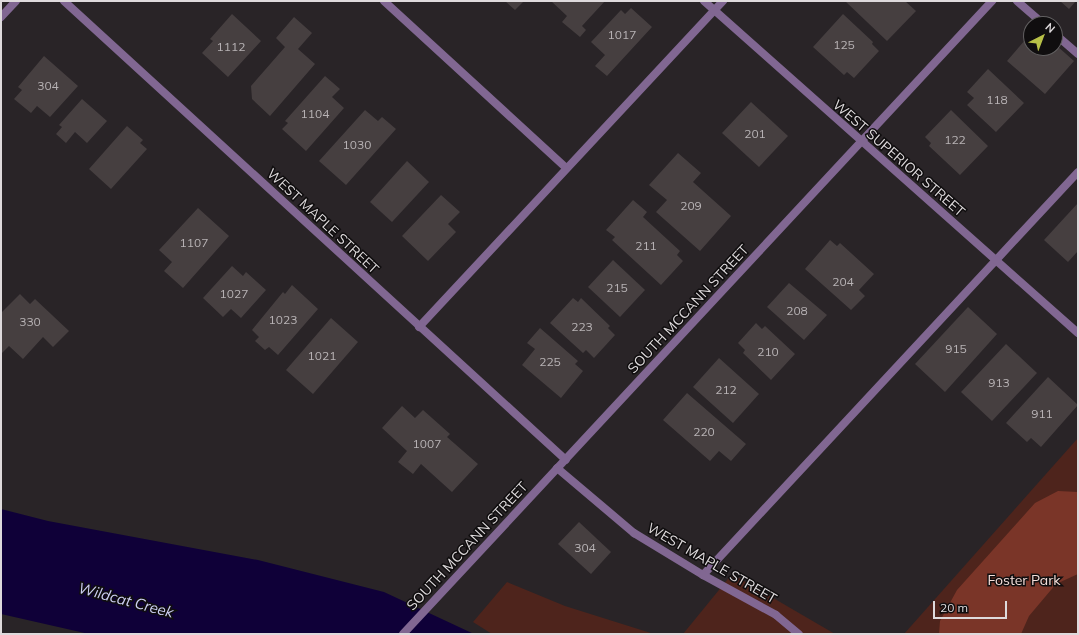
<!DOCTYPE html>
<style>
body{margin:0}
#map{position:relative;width:1079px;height:635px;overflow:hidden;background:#292427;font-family:Mulish,sans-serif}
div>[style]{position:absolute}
.green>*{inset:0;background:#4e241c}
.forest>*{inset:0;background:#7a3528}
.water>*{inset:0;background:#0f0038}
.building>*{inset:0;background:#463f40}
.lane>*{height:8px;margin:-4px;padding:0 4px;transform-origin:4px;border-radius:4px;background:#816792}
.street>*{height:8px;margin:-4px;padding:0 4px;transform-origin:4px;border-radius:4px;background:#816792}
span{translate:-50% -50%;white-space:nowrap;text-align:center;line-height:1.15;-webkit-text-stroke:3px #100e0f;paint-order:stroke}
.number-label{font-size:12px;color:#b8b3b5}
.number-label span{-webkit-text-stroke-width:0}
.street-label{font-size:14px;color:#dedadc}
.park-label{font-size:14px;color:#f4ded9}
.water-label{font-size:15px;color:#cdcef3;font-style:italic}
.frame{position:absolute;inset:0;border:2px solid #dedadc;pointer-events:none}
.north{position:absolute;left:1023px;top:16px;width:40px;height:40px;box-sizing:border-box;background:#100e0f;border:1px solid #626061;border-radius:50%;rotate:42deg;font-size:11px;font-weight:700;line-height:16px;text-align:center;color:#dedadc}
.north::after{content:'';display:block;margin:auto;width:14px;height:18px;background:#b8c147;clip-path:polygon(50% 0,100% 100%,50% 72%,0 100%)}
.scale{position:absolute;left:933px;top:601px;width:74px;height:18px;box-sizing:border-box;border:2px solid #dedadc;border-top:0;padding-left:5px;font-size:12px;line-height:14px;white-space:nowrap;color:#dedadc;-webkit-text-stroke:3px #100e0f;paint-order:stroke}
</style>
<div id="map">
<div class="green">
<div style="clip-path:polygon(1078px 438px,1078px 634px,904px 634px)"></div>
<div style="clip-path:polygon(732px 574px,835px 634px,683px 634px)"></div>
<div style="clip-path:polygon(507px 582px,565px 606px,654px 634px,492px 634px,473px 622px)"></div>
</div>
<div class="forest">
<div style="clip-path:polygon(1058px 491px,1078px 492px,1078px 574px,1056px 584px,1029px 616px,1021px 634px,939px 634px,940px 621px,957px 590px,1035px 503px)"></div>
</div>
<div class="water">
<div style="clip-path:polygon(1px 509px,48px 521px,258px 560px,384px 592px,474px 634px,89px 634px,1px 614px)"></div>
</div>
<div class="building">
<div style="clip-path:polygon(505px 1px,524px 1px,515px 10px)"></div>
<div style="clip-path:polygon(551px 1px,605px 1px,582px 26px,586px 30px,580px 37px,562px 22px,567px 16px)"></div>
<div style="clip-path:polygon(845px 1px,905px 1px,916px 11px,887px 41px)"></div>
<div style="clip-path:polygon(1060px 1px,1076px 1px,1069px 9px)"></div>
<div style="clip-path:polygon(631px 8px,652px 27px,607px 76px,595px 66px,605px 55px,591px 42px,621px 10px,625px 14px)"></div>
<div style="clip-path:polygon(232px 14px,261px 41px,228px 77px,202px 53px,213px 41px,210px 39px)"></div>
<div style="clip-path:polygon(843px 14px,873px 42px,872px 44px,879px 51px,854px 78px,847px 72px,844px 75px,813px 47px)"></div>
<div style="clip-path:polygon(294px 17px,312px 33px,298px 49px,315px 64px,270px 116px,252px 99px,251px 86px,285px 47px,276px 38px)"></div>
<div style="clip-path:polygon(1031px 33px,1031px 48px,1054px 49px,1057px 46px,1074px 61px,1045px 94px,1007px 61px)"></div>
<div style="clip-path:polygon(44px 56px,78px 86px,50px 117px,37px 106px,31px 113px,14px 99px,22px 90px,18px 87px)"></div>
<div style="clip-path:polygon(988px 69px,1024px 103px,996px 132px,967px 105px,974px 98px,967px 92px)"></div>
<div style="clip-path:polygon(325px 76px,340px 89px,332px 97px,344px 108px,306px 151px,282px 129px,288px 123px,285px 121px)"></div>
<div style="clip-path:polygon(82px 99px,107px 121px,87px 143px,75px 132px,66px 143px,56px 134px,62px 127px,59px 125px)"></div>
<div style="clip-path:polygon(751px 102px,788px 136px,759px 167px,722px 133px)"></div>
<div style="clip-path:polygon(365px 110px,378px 121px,382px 117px,396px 129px,346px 185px,319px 161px)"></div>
<div style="clip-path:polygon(951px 110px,988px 146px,960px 175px,929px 146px,931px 143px,925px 137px)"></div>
<div style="clip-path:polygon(127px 126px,143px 140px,140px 143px,147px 149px,111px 189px,89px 169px)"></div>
<div style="clip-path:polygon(678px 153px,701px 173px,693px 182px,731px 216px,700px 251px,656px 212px,667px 200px,649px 185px)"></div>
<div style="clip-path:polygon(407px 161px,429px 182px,392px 222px,370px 202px)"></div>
<div style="clip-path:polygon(441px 195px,460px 212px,448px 224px,456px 232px,428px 261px,402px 236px)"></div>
<div style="clip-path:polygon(633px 200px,647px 212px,643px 217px,680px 251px,677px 255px,683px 261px,661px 285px,612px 240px,615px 237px,606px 230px)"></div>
<div style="clip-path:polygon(1078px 203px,1078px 251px,1068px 262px,1044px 240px)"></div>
<div style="clip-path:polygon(198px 208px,229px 236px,183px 288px,164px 271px,172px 262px,159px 250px)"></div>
<div style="clip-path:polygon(830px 240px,837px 246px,840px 243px,874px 274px,859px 290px,865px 296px,851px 310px,805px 269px)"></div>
<div style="clip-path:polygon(613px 260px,645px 290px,620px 317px,588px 287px)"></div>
<div style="clip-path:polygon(232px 266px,243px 276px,246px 272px,266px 290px,241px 318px,231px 309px,223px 317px,203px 298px)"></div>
<div style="clip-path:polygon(789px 283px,827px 315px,804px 340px,767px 307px)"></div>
<div style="clip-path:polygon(292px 285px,318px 309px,278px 355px,269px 347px,265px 350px,255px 341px,259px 337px,252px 330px,283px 292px,285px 294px)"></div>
<div style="clip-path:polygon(20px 294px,30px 304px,35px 299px,69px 331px,53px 347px,43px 337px,23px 359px,9px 346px,1px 354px,1px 313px)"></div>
<div style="clip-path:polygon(573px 298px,578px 302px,581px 298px,610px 326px,608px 328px,615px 335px,594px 358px,586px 350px,583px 353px,550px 323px)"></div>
<div style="clip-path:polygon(968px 307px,997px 334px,945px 392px,915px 364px)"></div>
<div style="clip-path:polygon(331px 318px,358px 342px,313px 394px,286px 370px)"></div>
<div style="clip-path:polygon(756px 323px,762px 329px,765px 326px,795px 354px,771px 380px,743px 353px,745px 350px,738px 343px)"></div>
<div style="clip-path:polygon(540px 328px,578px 361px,575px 364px,583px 371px,561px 398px,522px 365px,535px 349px,527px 343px)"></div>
<div style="clip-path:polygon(1006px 344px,1037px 373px,992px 421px,961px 392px)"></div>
<div style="clip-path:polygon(719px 358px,759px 394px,733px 423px,693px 387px)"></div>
<div style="clip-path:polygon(1048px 377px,1078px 405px,1041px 447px,1031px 438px,1027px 442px,1006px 423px)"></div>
<div style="clip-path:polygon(687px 393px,746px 444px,731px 461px,719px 451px,710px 461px,663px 420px)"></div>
<div style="clip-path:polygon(402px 406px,415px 418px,423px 410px,450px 434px,447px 437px,478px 464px,452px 492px,421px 464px,413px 474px,398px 462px,407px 451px,382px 428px)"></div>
<div style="clip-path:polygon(579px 522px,611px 552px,591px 574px,558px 544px)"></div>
</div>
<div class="lane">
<div style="left:384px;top:1px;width:247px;rotate:42.5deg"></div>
<div style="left:1017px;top:1px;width:35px;rotate:41deg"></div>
<div style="left:1055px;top:34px;width:30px;rotate:41deg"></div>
<div style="left:419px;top:327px;width:446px;rotate:-47deg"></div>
<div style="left:703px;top:575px;width:550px;rotate:-47.06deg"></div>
</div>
<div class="street">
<div style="left:64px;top:1px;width:680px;rotate:42.44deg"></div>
<div style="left:704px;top:1px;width:500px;rotate:41.6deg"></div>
<div style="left:1px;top:17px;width:22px;rotate:-47deg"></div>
<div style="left:557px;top:468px;width:101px;rotate:40.2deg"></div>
<div style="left:634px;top:533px;width:81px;rotate:31.3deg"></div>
<div style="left:703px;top:575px;width:83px;rotate:28.7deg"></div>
<div style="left:776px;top:615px;width:30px;rotate:40deg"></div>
<div style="left:403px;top:634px;width:865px;rotate:-47.06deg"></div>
</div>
<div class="number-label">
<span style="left:622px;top:35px">1017</span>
<span style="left:844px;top:45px">125</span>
<span style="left:231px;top:47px">1112</span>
<span style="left:48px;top:86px">304</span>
<span style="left:997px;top:100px">118</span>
<span style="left:315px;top:114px">1104</span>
<span style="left:755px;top:134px">201</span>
<span style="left:955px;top:140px">122</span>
<span style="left:357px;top:145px">1030</span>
<span style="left:691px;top:206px">209</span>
<span style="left:194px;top:243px">1107</span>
<span style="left:646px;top:246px">211</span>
<span style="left:843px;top:282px">204</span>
<span style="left:617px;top:288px">215</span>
<span style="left:234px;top:294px">1027</span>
<span style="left:797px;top:311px">208</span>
<span style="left:283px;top:320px">1023</span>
<span style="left:30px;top:322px">330</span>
<span style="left:582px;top:327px">223</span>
<span style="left:956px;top:349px">915</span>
<span style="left:768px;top:352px">210</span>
<span style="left:322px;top:356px">1021</span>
<span style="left:550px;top:362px">225</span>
<span style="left:999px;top:383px">913</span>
<span style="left:726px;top:390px">212</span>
<span style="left:1042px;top:414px">911</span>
<span style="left:704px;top:432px">220</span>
<span style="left:427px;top:444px">1007</span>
<span style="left:585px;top:548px">304</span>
</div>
<div class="street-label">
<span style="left:899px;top:158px;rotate:41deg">WEST SUPERIOR STREET</span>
<span style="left:323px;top:221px;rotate:43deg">WEST MAPLE STREET</span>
<span style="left:688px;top:309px;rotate:-47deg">SOUTH MCCANN STREET</span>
<span style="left:467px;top:546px;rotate:-47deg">SOUTH MCCANN STREET</span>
<span style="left:712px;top:563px;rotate:30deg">WEST MAPLE STREET</span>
</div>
<div class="park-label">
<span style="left:1024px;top:580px">Foster Park</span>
</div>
<div class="water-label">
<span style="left:126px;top:600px;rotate:15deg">Wildcat Creek</span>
</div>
<div class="frame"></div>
<div class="north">N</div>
<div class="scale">20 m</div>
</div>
